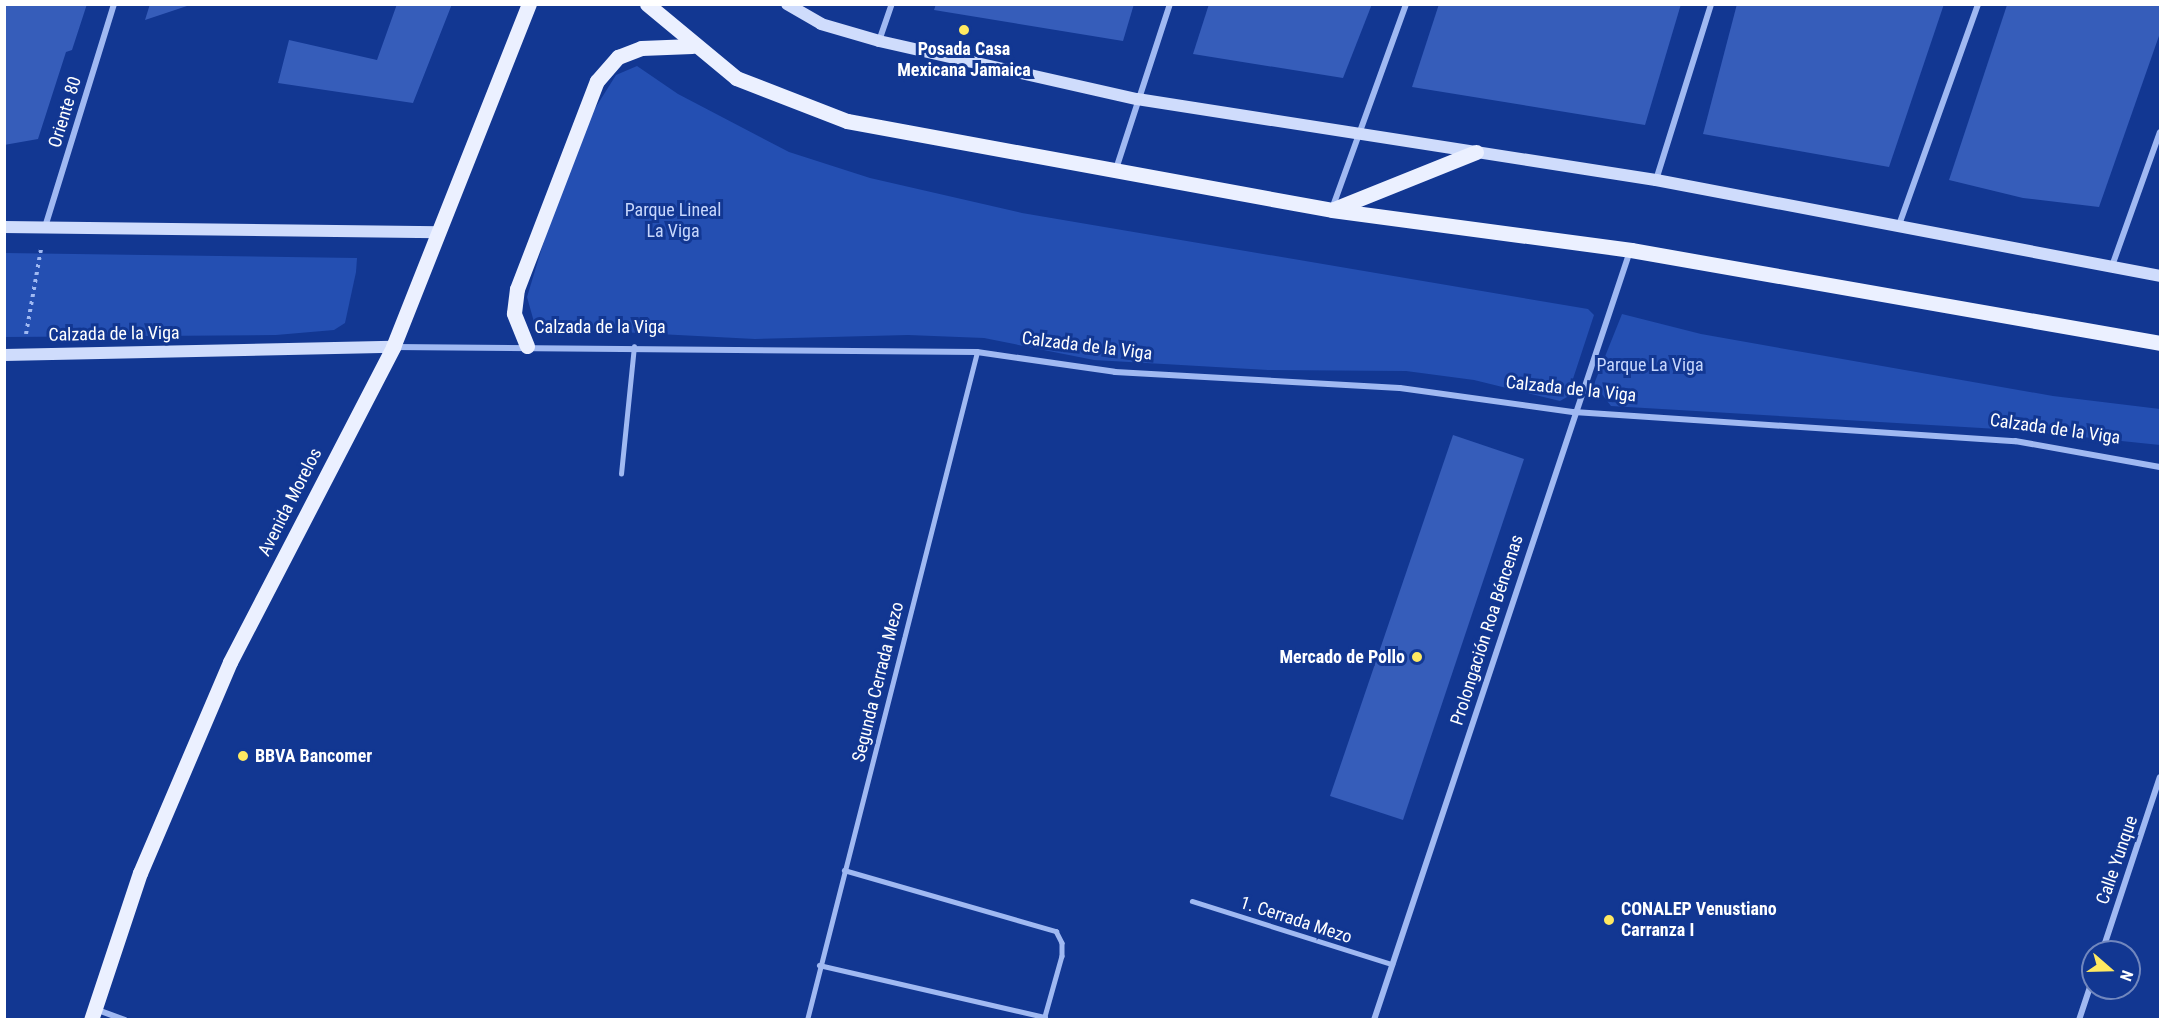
<!DOCTYPE html>
<meta charset="utf-8">
<style>
body{margin:0}
#map{position:relative;width:2165px;height:1024px;overflow:hidden;background:#123792;font-family:"Roboto Condensed",sans-serif}
div>[style]{position:absolute}
.green>*{inset:0;background:#244fb2}
.building>*{inset:0;background:#365dba}
.path>*{height:4px;margin-top:-2px;transform-origin:0;background:repeating-linear-gradient(90deg,#a0b9f2 0 3px,transparent 0 7.5px)}
.lane>*{height:4.5px;margin:-2.25px;padding:0 2.25px;transform-origin:2.25px;border-radius:2.25px;background:#a0b9f2}
.street>*{height:6px;margin:-3px;padding:0 3px;transform-origin:3px;border-radius:3px;background:#a0b9f2}
.secondary>*{height:12px;margin:-6px;padding:0 6px;transform-origin:6px;border-radius:6px;background:#cfdcfc}
.primary>*{height:15px;margin:-7.5px;padding:0 7.5px;transform-origin:7.5px;border-radius:7.5px;background:#ebf0ff}
.dots>*{width:16px;height:16px;translate:-50% -50%;box-sizing:border-box;border:3px solid #123792;border-radius:50%}
span{translate:-50% -50%;white-space:nowrap;text-align:center;line-height:1.15;-webkit-text-stroke:6px #123792;paint-order:stroke}
.poi-label{font-size:18px;color:#fff;font-weight:700}
.right{translate:-100% -50%;text-align:right}
.left{translate:0 -50%;text-align:left}
.street-label{font-size:18px;color:#fff}
.park-label{font-size:18px;color:#c7d7fd}
.frame{position:absolute;inset:0;border:6px solid #fff;pointer-events:none}
.north{position:absolute;left:2081px;top:940px;width:60px;height:60px;box-sizing:border-box;background:#123792;border:2px solid #7187be;border-radius:50%;rotate:110deg;font-size:16px;font-weight:700;line-height:24px;text-align:center;color:#fff}
.north::after{content:'';display:block;margin:auto;width:21px;height:27px;background:#ffe961;clip-path:polygon(50% 0,100% 100%,50% 72%,0 100%)}
</style>
<div id="map">
<div class="green">
<div style="clip-path:polygon(637px 66px,678px 94px,789px 152px,870px 178px,1022px 213px,1588px 309px,1594px 315px,1567px 397px,1560px 401px,1474px 380px,1406px 371px,1268px 370px,1094px 360px,984px 338px,908px 335px,755px 339px,543px 328px,534px 322px,527px 297px,551px 218px,589px 118px,616px 75px)"></div>
<div style="clip-path:polygon(5px 253px,357px 258px,356px 272px,345px 323px,334px 330px,276px 335px,5px 337px)"></div>
<div style="clip-path:polygon(1622px 314px,1701px 334px,1814px 354px,2053px 396px,2160px 409px,2160px 445px,2015px 430px,1611px 406px,1594px 384px)"></div>
</div>
<div class="building">
<div style="clip-path:polygon(4px 4px,87px 4px,72px 50px,66px 52px,38px 139px,4px 145px)"></div>
<div style="clip-path:polygon(150px 4px,190px 4px,190px 5px,145px 20px)"></div>
<div style="clip-path:polygon(397px 4px,452px 4px,413px 103px,278px 83px,289px 40px,377px 60px)"></div>
<div style="clip-path:polygon(936px 4px,1134px 4px,1123px 41px,934px 10px)"></div>
<div style="clip-path:polygon(1209px 4px,1372px 4px,1343px 78px,1193px 54px)"></div>
<div style="clip-path:polygon(1439px 4px,1681px 4px,1645px 125px,1412px 87px)"></div>
<div style="clip-path:polygon(1737px 4px,1944px 4px,1889px 167px,1703px 134px)"></div>
<div style="clip-path:polygon(2007px 5px,2160px 5px,2160px 33px,2099px 207px,2023px 198px,1949px 180px)"></div>
<div style="clip-path:polygon(1453px 435px,1524px 459px,1403px 820px,1330px 796px)"></div>
</div>
<div class="path">
<div style="left:26px;top:334px;width:86px;rotate:-80deg"></div>
</div>
<div class="lane">
<div style="left:621px;top:474px;width:128px;rotate:-84.2deg"></div>
<div style="left:844px;top:870px;width:221px;rotate:16.1deg"></div>
<div style="left:1056px;top:931px;width:13px;rotate:63deg"></div>
<div style="left:1062px;top:943px;width:13px;rotate:90deg"></div>
<div style="left:1062px;top:956px;width:66px;rotate:105.7deg"></div>
<div style="left:1192px;top:901px;width:210px;rotate:17.5deg"></div>
<div style="left:819px;top:965px;width:232px;rotate:13deg"></div>
<div style="left:807px;top:1020px;width:689px;rotate:-75.72deg"></div>
</div>
<div class="street">
<div style="left:879px;top:41px;width:39px;rotate:-71deg"></div>
<div style="left:1116px;top:169px;width:174px;rotate:-71.9deg"></div>
<div style="left:1656px;top:180px;width:184px;rotate:-72.6deg"></div>
<div style="left:1333px;top:206px;width:215px;rotate:-70.1deg"></div>
<div style="left:1899px;top:225px;width:235px;rotate:-70.3deg"></div>
<div style="left:45px;top:227px;width:233px;rotate:-72.8deg"></div>
<div style="left:2112px;top:266px;width:142px;rotate:-70.3deg"></div>
<div style="left:394px;top:347px;width:583px;rotate:0.49deg"></div>
<div style="left:977px;top:352px;width:139px;rotate:8.2deg"></div>
<div style="left:1115px;top:372px;width:285px;rotate:3.2deg"></div>
<div style="left:1400px;top:388px;width:176px;rotate:7.9deg"></div>
<div style="left:1574px;top:412px;width:442px;rotate:3.8deg"></div>
<div style="left:2015px;top:441px;width:147px;rotate:10.2deg"></div>
<div style="left:2102px;top:952px;width:184px;rotate:-71.7deg"></div>
<div style="left:95px;top:1009px;width:32px;rotate:20deg"></div>
<div style="left:1374px;top:1020px;width:810px;rotate:-71.59deg"></div>
<div style="left:2079px;top:1020px;width:44px;rotate:-71.6deg"></div>
</div>
<div class="secondary">
<div style="left:787px;top:4px;width:39px;rotate:30deg"></div>
<div style="left:821px;top:24px;width:60px;rotate:16.3deg"></div>
<div style="left:879px;top:41px;width:264px;rotate:12.7deg"></div>
<div style="left:1137px;top:99px;width:525px;rotate:8.87deg"></div>
<div style="left:1656px;top:180px;width:513px;rotate:10.78deg"></div>
<div style="left:4px;top:227px;width:435px;rotate:0.7deg"></div>
<div style="left:4px;top:355px;width:389px;rotate:-1.2deg"></div>
</div>
<div class="primary">
<div style="left:647px;top:4px;width:116px;rotate:39.7deg"></div>
<div style="left:736px;top:78px;width:119px;rotate:21.2deg"></div>
<div style="left:847px;top:121px;width:493px;rotate:10.4deg"></div>
<div style="left:1332px;top:210px;width:302px;rotate:7.6deg"></div>
<div style="left:1631px;top:250px;width:537px;rotate:9.97deg"></div>
<div style="left:1334px;top:209px;width:153px;rotate:-21.9deg"></div>
<div style="left:527px;top:346px;width:35px;rotate:-112deg"></div>
<div style="left:514px;top:313px;width:24px;rotate:-83deg"></div>
<div style="left:517px;top:289px;width:223px;rotate:-69deg"></div>
<div style="left:597px;top:81px;width:32px;rotate:-49deg"></div>
<div style="left:618px;top:57px;width:25px;rotate:-21deg"></div>
<div style="left:641px;top:48px;width:51px;rotate:-2.2deg"></div>
<div style="left:91px;top:1020px;width:155px;rotate:-71.6deg"></div>
<div style="left:140px;top:873px;width:229px;rotate:-66.9deg"></div>
<div style="left:230px;top:662px;width:355px;rotate:-62.6deg"></div>
<div style="left:393px;top:347px;width:369px;rotate:-68.4deg"></div>
</div>
<div class="dots">
<div style="left:964px;top:30px;background:#ffe961"></div>
<div style="left:1417px;top:657px;background:#ffe961"></div>
<div style="left:243px;top:756px;background:#ffe961"></div>
<div style="left:1609px;top:920px;background:#ffe961"></div>
</div>
<div class="poi-label">
<span style="left:964px;top:60px">Posada Casa<br>Mexicana Jamaica</span>
<span class="right" style="left:1405px;top:657px">Mercado de Pollo</span>
<span class="left" style="left:255px;top:756px">BBVA Bancomer</span>
<span class="left" style="left:1621px;top:920px">CONALEP Venustiano<br>Carranza I</span>
</div>
<div class="street-label">
<span style="left:65px;top:112px;rotate:-73deg">Oriente 80</span>
<span style="left:600px;top:327px">Calzada de la Viga</span>
<span style="left:114px;top:334px;rotate:-1deg">Calzada de la Viga</span>
<span style="left:1087px;top:346px;rotate:7deg">Calzada de la Viga</span>
<span style="left:1571px;top:389px;rotate:6deg">Calzada de la Viga</span>
<span style="left:2055px;top:429px;rotate:8deg">Calzada de la Viga</span>
<span style="left:290px;top:502px;rotate:-63deg">Avenida Morelos</span>
<span style="left:1487px;top:630px;rotate:-72deg">Prolongación Roa Béncenas</span>
<span style="left:878px;top:682px;rotate:-76deg">Segunda Cerrada Mezo</span>
<span style="left:2117px;top:860px;rotate:-71deg">Calle Yunque</span>
<span style="left:1296px;top:920px;rotate:18deg">1. Cerrada Mezo</span>
</div>
<div class="park-label">
<span style="left:673px;top:221px">Parque Lineal<br>La Viga</span>
<span style="left:1650px;top:365px">Parque La Viga</span>
</div>
<div class="frame"></div>
<div class="north">N</div>
</div>
